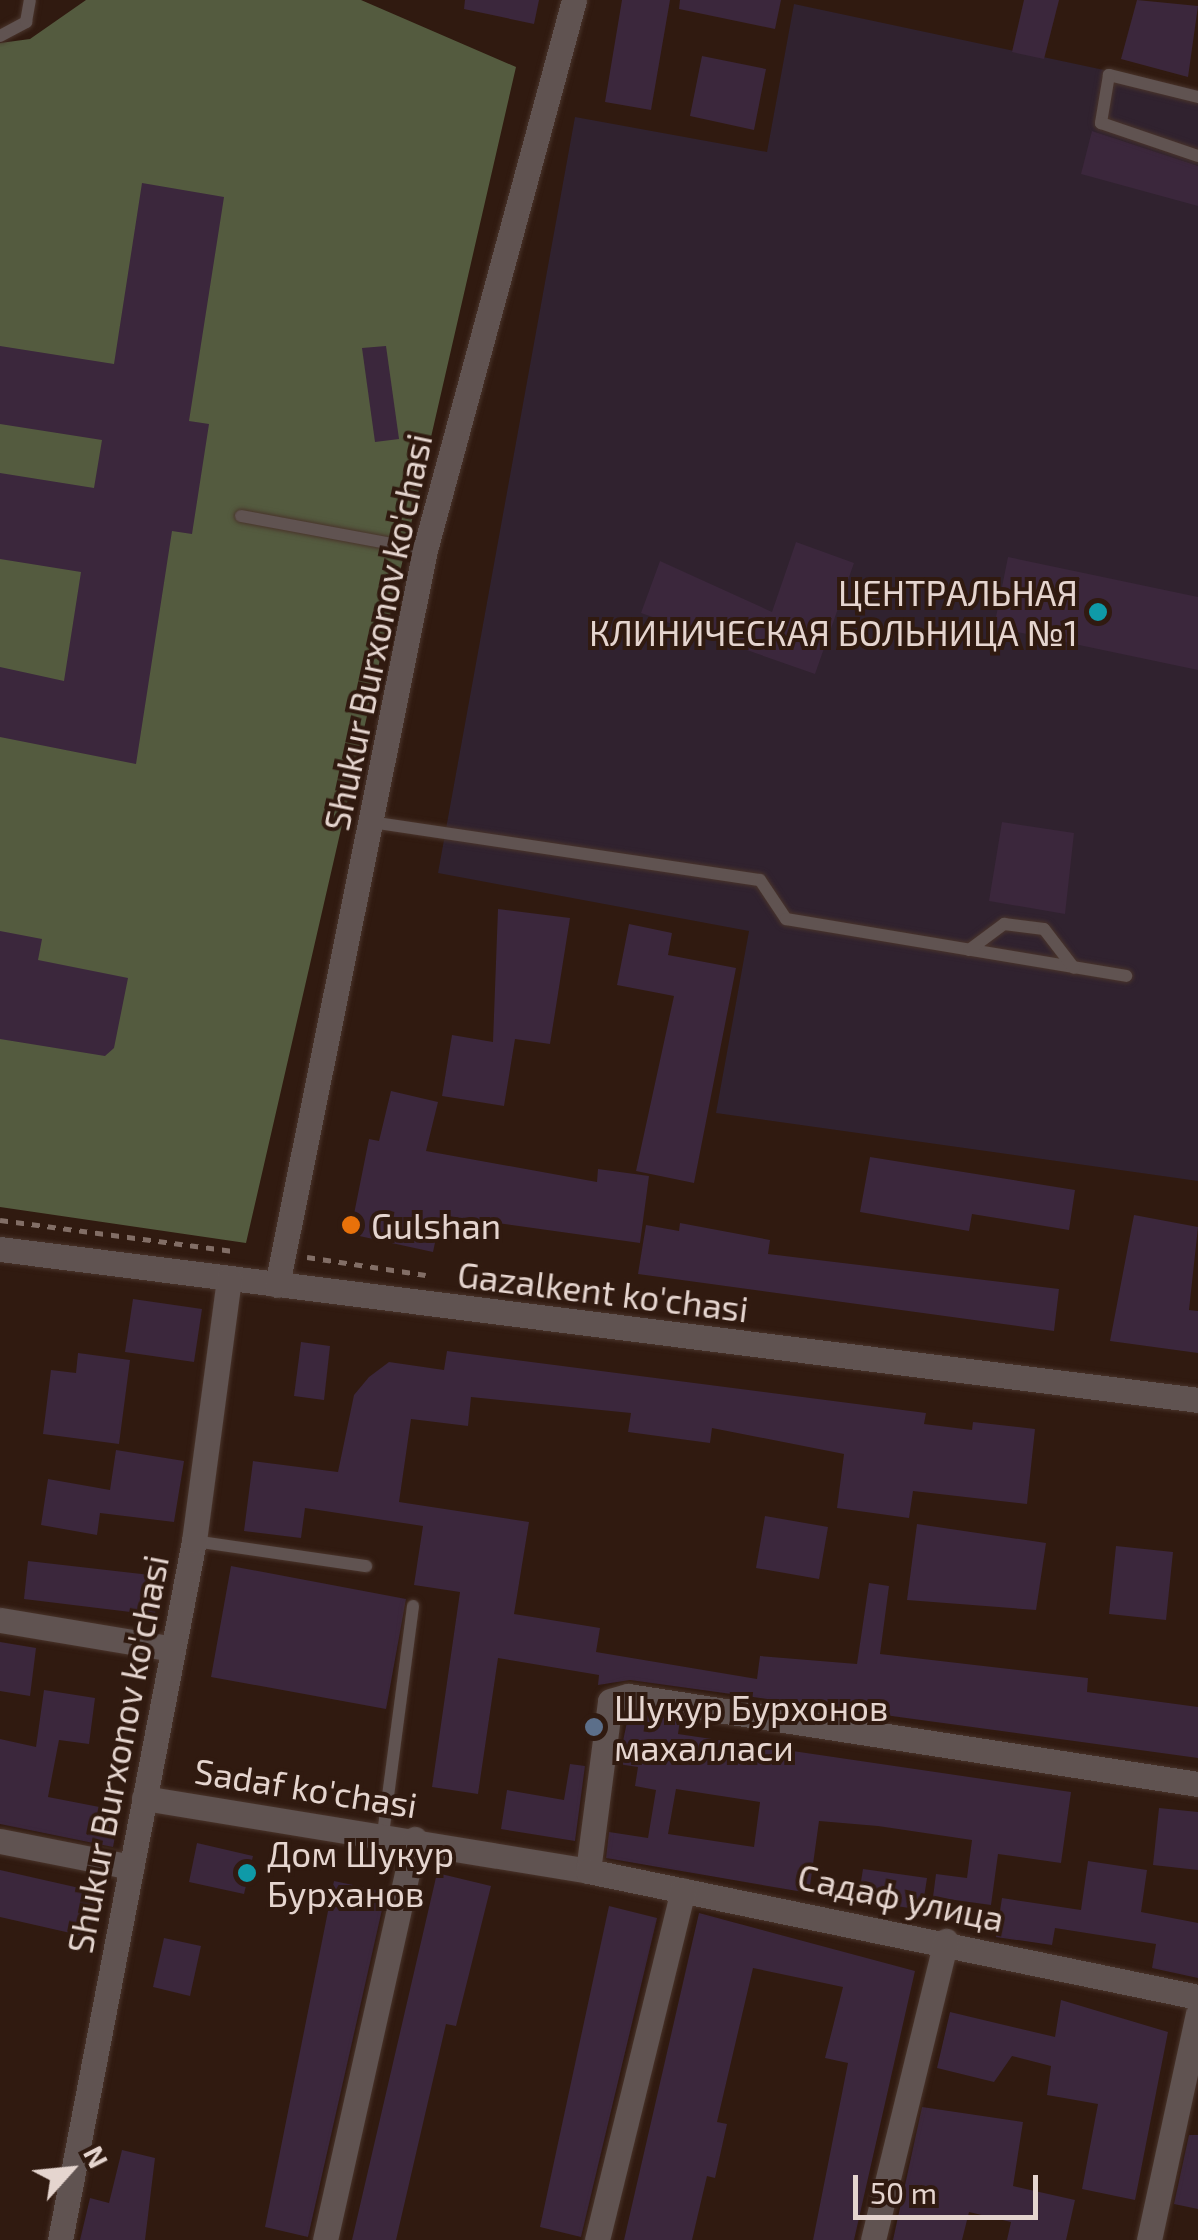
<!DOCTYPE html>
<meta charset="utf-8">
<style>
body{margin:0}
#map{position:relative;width:1198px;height:2240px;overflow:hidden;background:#301a10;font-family:"Exo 2",sans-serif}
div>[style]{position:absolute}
.medical>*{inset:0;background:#30222f}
.forest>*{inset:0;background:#545b3f}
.building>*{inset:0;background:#3b273c}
.path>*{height:5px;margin-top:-2.5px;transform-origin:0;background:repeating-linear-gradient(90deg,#826e66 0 8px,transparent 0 16px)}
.roads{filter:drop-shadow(0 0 2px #49342b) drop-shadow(0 0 2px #49342b)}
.service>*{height:12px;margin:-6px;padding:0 6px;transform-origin:6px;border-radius:6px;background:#605351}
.minor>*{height:25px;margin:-12.5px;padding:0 12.5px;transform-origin:12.5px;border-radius:12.5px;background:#605351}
.tertiary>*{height:25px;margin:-12.5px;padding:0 12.5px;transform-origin:12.5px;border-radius:12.5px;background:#605351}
.dots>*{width:28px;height:28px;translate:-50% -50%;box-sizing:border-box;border:5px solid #301a10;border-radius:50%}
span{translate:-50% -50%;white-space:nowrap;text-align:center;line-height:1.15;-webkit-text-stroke:8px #301a10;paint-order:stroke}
.poi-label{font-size:35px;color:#e5d5cf}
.right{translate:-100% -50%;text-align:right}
.left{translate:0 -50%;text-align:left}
.street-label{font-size:35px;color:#e5d5cf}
.north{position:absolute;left:20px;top:2120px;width:100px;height:100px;-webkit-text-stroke:8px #301a10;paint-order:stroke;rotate:63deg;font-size:28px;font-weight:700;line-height:40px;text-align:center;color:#e5d5cf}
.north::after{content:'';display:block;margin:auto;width:35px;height:45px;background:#e5d5cf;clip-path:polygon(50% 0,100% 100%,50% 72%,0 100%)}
.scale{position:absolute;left:853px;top:2175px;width:185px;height:45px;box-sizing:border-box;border:5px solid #e5d5cf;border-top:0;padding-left:12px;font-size:30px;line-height:35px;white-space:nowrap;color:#e5d5cf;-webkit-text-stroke:8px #301a10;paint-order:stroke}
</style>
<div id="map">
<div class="medical">
<div style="clip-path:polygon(794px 4px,1198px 90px,1198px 1181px,716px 1113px,749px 931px,438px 873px,575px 117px,767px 152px)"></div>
</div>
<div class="forest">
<div style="clip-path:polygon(86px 0,361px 0,516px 67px,246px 1243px,0 1207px,0 43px,30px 39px)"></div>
</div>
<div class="building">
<div style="clip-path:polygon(465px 0,539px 0,534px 24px,464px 9px)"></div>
<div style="clip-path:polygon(622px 0,670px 0,651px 110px,605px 102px)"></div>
<div style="clip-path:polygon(680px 0,781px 0,775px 29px,679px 9px)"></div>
<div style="clip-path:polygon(1024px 0,1059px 0,1044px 59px,1012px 52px)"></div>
<div style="clip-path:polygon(1137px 0,1198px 6px,1188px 77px,1121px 59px)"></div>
<div style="clip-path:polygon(702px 56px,766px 69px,754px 130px,690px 116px)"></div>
<div style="clip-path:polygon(1092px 131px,1198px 166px,1198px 206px,1081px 174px)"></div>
<div style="clip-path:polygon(142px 183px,224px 197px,189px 421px,209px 424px,192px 534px,172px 531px,136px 764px,0 737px,0 667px,64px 681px,81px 572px,0 559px,0 473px,94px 488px,102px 440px,0 424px,0 346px,114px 364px)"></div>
<div style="clip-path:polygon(386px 346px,399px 439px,375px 442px,362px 348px)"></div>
<div style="clip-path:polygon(796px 542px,854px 563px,815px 674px,641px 613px,660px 561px,772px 612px)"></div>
<div style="clip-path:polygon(1008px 557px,1198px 597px,1198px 670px,994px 627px)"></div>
<div style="clip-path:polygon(1002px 822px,1074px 833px,1065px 914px,989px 901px)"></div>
<div style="clip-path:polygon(498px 909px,570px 918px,550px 1044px,515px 1039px,504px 1106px,442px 1096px,452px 1035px,493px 1042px)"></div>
<div style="clip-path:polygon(629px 924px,672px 933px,668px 955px,736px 968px,694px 1183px,636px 1171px,674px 996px,617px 985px)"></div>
<div style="clip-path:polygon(0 931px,42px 939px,38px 960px,128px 978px,114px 1048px,105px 1056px,0 1039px)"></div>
<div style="clip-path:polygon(391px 1091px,438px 1102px,426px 1151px,597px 1182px,598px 1169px,649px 1176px,640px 1243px,441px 1215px,433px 1252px,350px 1234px,369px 1139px,379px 1141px)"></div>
<div style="clip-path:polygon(870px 1157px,1075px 1190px,1069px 1230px,972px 1214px,969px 1231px,860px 1212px)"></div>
<div style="clip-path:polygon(1134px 1215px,1198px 1227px,1189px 1310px,1198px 1311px,1198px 1353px,1110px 1341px)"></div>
<div style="clip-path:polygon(680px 1223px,770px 1240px,768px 1254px,1059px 1289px,1054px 1331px,638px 1274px,646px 1225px,679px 1231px)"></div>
<div style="clip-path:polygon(133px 1299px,202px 1309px,194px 1362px,125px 1352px)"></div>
<div style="clip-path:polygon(301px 1342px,330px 1346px,324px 1400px,294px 1396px)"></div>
<div style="clip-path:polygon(447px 1351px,926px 1413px,924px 1424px,972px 1430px,973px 1422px,1035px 1429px,1027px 1504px,913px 1491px,909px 1518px,837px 1508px,844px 1454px,712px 1428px,710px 1443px,628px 1432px,631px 1413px,471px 1397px,468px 1426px,411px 1419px,399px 1502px,529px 1522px,514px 1614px,600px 1628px,596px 1652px,757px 1679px,760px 1656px,857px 1664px,869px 1583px,889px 1586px,880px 1654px,1088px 1678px,1087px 1692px,1198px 1707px,1198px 1758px,630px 1680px,598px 1685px,599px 1675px,498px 1658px,478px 1794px,432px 1787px,460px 1592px,414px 1585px,423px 1526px,305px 1508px,301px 1538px,244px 1531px,253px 1461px,338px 1472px,354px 1395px,369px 1377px,389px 1362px,444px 1370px)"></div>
<div style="clip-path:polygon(78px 1353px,130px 1360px,119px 1444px,43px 1434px,51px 1370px,76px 1373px)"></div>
<div style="clip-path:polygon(116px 1450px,184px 1461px,174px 1522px,100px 1513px,97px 1535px,41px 1525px,48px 1479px,110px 1490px)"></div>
<div style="clip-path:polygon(765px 1516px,828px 1527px,819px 1579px,756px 1568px)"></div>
<div style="clip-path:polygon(917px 1524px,1046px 1543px,1036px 1610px,907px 1600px)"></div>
<div style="clip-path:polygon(1116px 1546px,1173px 1552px,1166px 1620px,1109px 1614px)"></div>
<div style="clip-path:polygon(28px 1561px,159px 1576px,155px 1615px,24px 1599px)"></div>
<div style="clip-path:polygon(231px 1566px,406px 1599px,386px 1709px,211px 1677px)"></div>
<div style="clip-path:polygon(0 1642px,36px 1648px,30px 1696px,0 1691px)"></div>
<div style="clip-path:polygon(44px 1690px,95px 1698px,89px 1744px,59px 1740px,48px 1797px,120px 1811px,113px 1847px,0 1824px,0 1739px,36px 1747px)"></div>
<div style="clip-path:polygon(evenodd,629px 1713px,680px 1720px,678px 1734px,1071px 1792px,1061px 1863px,998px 1854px,991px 1905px,933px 1897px,936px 1874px,967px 1878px,972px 1840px,878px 1826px,819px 1821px,809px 1893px,606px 1858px,609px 1832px,648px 1838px,656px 1790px,635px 1786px,638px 1767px,618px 1764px,629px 1713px,676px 1789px,760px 1802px,754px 1847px,668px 1834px,676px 1789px)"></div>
<div style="clip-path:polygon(570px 1764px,585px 1766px,575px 1841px,501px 1829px,507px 1790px,564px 1800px)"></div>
<div style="clip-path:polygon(1159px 1808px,1198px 1812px,1198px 1870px,1153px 1865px)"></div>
<div style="clip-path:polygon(197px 1843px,253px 1856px,244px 1894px,189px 1882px)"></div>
<div style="clip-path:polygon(1088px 1861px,1147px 1870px,1141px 1912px,1198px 1923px,1198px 1978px,1152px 1968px,1156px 1944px,1055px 1928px,1052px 1945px,996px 1937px,1002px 1898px,1081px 1910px)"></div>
<div style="clip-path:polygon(863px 1869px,927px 1878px,922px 1910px,858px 1900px)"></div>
<div style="clip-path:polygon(0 1870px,97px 1892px,88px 1937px,0 1917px)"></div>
<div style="clip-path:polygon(437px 1873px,491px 1886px,456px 2026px,446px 2024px,396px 2240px,352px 2240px)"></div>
<div style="clip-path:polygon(334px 1881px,386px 1892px,308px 2237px,265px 2227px)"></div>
<div style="clip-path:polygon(609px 1906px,657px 1918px,581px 2237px,540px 2227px)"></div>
<div style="clip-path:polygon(699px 1913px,915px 1971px,854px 2240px,813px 2240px,848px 2063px,825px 2058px,843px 1987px,753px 1968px,717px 2122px,727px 2124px,715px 2178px,707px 2176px,692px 2240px,624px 2240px)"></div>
<div style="clip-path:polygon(164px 1938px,201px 1946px,190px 1996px,153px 1987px)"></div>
<div style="clip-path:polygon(1061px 2000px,1168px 2032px,1135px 2200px,1082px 2189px,1098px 2104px,1047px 2095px,1051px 2066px,1012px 2056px,994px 2082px,937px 2068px,950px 2012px,1055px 2037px)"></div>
<div style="clip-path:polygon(922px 2107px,1023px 2122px,1013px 2186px,1075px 2200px,1066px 2240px,1007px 2240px,1011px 2222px,969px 2212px,962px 2240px,893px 2240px)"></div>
<div style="clip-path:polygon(1189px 2135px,1198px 2135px,1198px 2209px,1174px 2204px)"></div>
<div style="clip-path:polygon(122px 2150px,155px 2158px,145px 2240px,80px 2240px,90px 2198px,109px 2203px)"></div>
</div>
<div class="path">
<div style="left:0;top:1220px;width:235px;rotate:7.6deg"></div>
<div style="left:307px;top:1257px;width:120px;rotate:8.6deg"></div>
</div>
<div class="roads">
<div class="service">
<div style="left:0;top:36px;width:30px;rotate:-28deg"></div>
<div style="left:26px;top:22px;width:22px;rotate:-80deg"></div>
<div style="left:1198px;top:97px;width:92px;rotate:-166.1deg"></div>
<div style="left:1109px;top:75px;width:49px;rotate:99.5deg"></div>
<div style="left:1101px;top:123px;width:102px;rotate:18.8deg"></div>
<div style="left:241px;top:516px;width:187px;rotate:10.5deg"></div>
<div style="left:371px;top:822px;width:393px;rotate:8.5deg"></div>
<div style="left:760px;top:880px;width:47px;rotate:56.3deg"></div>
<div style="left:786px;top:919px;width:345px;rotate:9.5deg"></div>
<div style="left:969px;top:950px;width:44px;rotate:-36.6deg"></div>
<div style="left:1004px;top:924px;width:40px;rotate:7.1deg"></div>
<div style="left:1044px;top:929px;width:49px;rotate:52.4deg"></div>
<div style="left:194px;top:1541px;width:174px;rotate:8.3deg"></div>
<div style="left:383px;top:1834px;width:230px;rotate:-82.5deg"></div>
</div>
<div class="minor">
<div style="left:0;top:1620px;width:175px;rotate:9.5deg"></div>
<div style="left:144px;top:1798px;width:450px;rotate:9.3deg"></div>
<div style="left:588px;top:1871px;width:171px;rotate:-82.6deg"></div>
<div style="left:610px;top:1701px;width:19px;rotate:-16deg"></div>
<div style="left:628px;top:1696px;width:577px;rotate:8.78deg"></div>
<div style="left:0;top:1841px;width:134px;rotate:11.2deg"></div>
<div style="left:588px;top:1871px;width:623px;rotate:11.67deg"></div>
<div style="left:325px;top:2240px;width:411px;rotate:-77.4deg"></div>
<div style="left:597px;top:2240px;width:360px;rotate:-76.2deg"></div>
<div style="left:873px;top:2240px;width:308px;rotate:-76.3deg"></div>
<div style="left:1149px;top:2240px;width:231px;rotate:-77.8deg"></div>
</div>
<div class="tertiary">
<div style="left:0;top:1249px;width:1207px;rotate:7.18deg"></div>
<div style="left:277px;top:1285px;width:750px;rotate:-78.62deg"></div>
<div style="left:425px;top:550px;width:570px;rotate:-74.84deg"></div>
<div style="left:60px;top:2240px;width:712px;rotate:-79.15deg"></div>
<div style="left:194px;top:1541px;width:265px;rotate:-82.4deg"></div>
</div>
</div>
<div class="dots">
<div style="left:1098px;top:612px;background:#0f9aa8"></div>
<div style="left:351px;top:1225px;background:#e8710a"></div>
<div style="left:594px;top:1727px;background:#5c6f8a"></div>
<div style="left:247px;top:1873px;background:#0f9aa8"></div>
</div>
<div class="poi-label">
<span class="right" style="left:1078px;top:612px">ЦЕНТРАЛЬНАЯ<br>КЛИНИЧЕСКАЯ БОЛЬНИЦА №1</span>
<span class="left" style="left:371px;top:1225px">Gulshan</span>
<span class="left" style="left:614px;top:1727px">Шукур Бурхонов<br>махалласи</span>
<span class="left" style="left:267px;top:1873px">Дом Шукур<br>Бурханов</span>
</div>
<div class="street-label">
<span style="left:377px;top:632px;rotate:-78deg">Shukur Burxonov ko'chasi</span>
<span style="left:603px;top:1291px;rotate:7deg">Gazalkent ko'chasi</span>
<span style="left:117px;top:1754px;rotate:-79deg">Shukur Burxonov ko'chasi</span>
<span style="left:306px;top:1787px;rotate:9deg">Sadaf ko'chasi</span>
<span style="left:901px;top:1897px;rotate:12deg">Садаф улица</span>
</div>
<div class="north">N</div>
<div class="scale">50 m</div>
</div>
